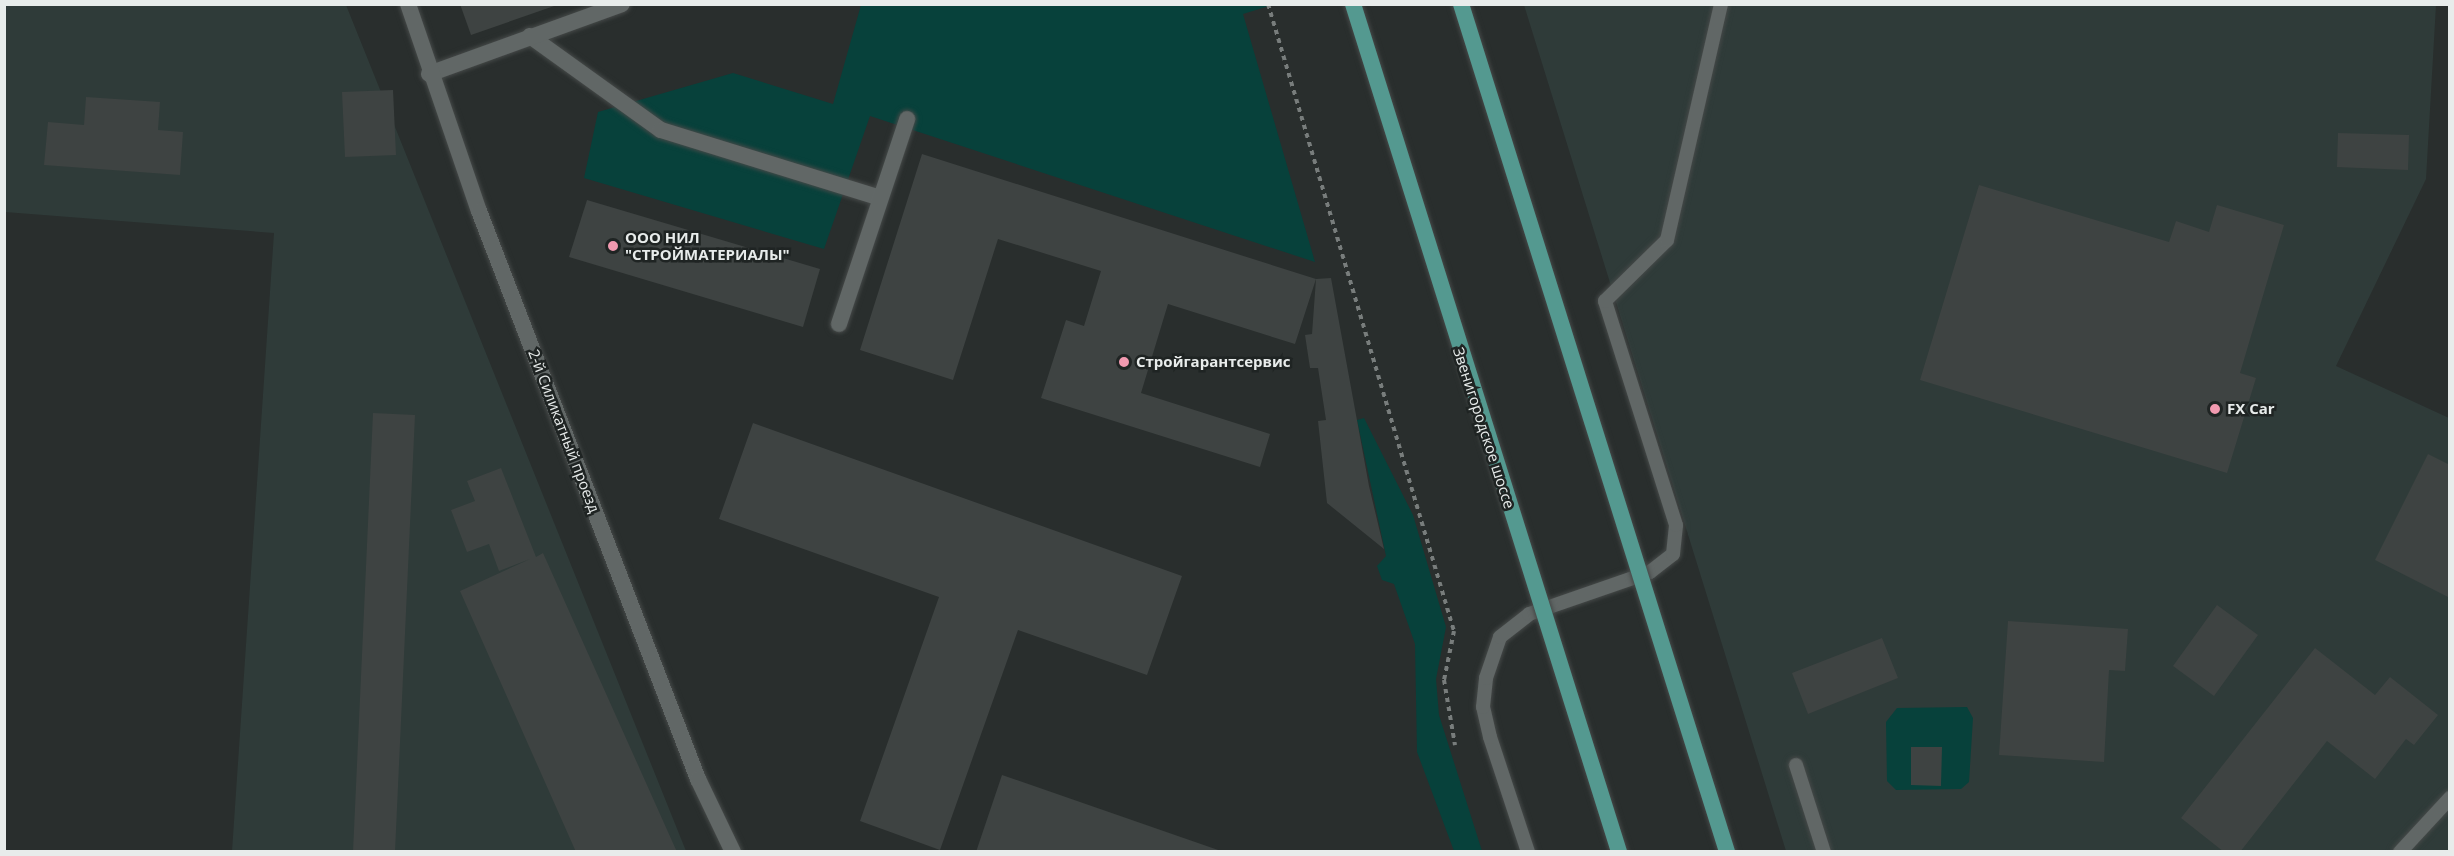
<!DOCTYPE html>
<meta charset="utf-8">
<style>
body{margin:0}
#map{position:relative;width:2454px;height:856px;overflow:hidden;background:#292e2d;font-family:"Open Sans",sans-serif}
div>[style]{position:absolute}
.built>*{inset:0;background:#2f3b39}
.green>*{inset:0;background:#07413b}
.building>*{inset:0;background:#3e4342}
.path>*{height:4px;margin-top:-2px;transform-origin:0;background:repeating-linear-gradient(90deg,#787d7c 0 4.5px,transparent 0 9px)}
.roads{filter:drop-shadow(0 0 2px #454948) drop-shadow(0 0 2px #454948)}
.service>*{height:14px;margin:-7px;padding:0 7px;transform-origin:7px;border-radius:7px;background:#616766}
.minor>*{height:16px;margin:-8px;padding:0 8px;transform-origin:8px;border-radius:8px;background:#616766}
.tertiary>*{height:16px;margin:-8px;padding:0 8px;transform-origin:8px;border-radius:8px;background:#616766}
.bridges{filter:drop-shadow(0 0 2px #454948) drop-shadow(0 0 2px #454948)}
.primary-bridge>*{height:16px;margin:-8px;padding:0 8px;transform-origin:8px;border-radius:8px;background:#549990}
.dots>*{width:16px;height:16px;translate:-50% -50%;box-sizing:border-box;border:3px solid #1f2423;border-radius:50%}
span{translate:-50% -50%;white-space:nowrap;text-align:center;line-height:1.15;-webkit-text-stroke:5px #1f2423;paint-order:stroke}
.poi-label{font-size:15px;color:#e8eceb;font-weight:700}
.left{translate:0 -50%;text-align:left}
.street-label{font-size:15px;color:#e8eceb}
.frame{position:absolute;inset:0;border:6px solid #e8eceb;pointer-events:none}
</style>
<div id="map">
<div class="built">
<div style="clip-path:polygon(4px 5px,346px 5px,686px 851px,232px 851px,274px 233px,5px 212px)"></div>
<div style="clip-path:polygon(1524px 5px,2436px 5px,2426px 179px,2336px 366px,2449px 418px,2449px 851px,1786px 851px)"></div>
</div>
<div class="green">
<div style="clip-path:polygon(861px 5px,1272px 5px,1243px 14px,1315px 262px,870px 116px,824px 249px,584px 178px,598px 112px,733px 73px,833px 104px)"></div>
<div style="clip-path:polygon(1364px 418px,1413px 515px,1446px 627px,1436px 679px,1439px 715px,1482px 851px,1454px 851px,1417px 752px,1415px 644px,1394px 584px,1382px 580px,1377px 566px,1386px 556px,1357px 420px)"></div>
<div style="clip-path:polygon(1967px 707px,1973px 718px,1969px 782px,1961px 789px,1896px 790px,1887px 781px,1886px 722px,1897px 708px)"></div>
</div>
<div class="building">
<div style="clip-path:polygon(460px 4px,557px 4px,557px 5px,471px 35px)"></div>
<div style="clip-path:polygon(393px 90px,396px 155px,345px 157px,342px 92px)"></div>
<div style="clip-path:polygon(86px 97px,160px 102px,158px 130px,183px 132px,180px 175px,44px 165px,48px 122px,84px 125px)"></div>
<div style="clip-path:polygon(2338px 133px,2409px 135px,2408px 170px,2337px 167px)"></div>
<div style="clip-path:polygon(922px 154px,1316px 279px,1295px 344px,1168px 304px,1141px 393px,1270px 434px,1260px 467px,1041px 398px,1066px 320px,1084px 326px,1101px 271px,998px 239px,953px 380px,860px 350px)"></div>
<div style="clip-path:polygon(1979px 185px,2169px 242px,2176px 221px,2209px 232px,2217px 205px,2284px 225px,2240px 373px,2256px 378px,2227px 473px,1920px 380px)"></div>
<div style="clip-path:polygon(587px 200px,820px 269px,803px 327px,569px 257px)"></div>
<div style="clip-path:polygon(1331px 278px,1369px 486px,1384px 549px,1327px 503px,1318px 421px,1326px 420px,1318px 368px,1310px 368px,1305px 335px,1312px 334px,1316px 279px)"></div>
<div style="clip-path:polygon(373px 413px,415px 415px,395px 852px,353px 852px)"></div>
<div style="clip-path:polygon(753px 423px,1182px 576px,1147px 675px,1018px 630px,940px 850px,860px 821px,939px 597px,719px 519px)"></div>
<div style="clip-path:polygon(2428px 454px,2450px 465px,2450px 598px,2375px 560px)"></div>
<div style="clip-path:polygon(501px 468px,536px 557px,543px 553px,677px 852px,576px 852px,460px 591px,530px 559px,499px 571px,489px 544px,467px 552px,451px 510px,475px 501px,467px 481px)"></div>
<div style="clip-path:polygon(2217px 605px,2258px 635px,2214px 696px,2173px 666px)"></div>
<div style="clip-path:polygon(2008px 621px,2128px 629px,2125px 671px,2109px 670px,2104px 762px,1999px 755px)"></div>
<div style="clip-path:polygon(1882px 638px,1898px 678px,1808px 714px,1792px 673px)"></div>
<div style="clip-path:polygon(2315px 648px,2375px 695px,2390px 677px,2438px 715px,2414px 745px,2406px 739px,2375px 779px,2327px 741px,2240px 852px,2224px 852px,2181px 818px)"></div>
<div style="clip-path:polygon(1911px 747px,1942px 747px,1941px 786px,1911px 785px)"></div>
<div style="clip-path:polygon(1002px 775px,1221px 851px,1221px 852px,976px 852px)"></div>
</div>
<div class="path">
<div style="left:1268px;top:4px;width:654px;rotate:73.48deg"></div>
<div style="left:1454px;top:631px;width:50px;rotate:101.5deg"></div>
<div style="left:1444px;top:680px;width:66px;rotate:80.4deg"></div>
</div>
<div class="roads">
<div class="service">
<div style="left:1796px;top:765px;width:91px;rotate:72.2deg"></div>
<div style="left:1528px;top:852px;width:121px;rotate:-108.3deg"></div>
<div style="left:1490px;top:737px;width:31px;rotate:-103deg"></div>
<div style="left:1483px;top:707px;width:29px;rotate:-84deg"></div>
<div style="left:1486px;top:678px;width:43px;rotate:-71.1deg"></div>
<div style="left:1500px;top:637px;width:37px;rotate:-38deg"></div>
<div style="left:1529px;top:614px;width:128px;rotate:-19.1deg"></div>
<div style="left:1650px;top:572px;width:29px;rotate:-38deg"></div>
<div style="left:1673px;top:554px;width:29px;rotate:-84deg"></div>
<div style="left:1676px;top:525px;width:235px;rotate:-107.6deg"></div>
<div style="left:1605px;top:301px;width:87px;rotate:-44.5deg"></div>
<div style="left:1667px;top:240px;width:242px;rotate:-77.1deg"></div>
<div style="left:2400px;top:852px;width:74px;rotate:-47.2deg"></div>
</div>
<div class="minor">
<div style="left:530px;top:36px;width:161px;rotate:35.7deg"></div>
<div style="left:661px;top:130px;width:229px;rotate:17.2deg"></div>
<div style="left:429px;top:74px;width:205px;rotate:-19.9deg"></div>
<div style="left:839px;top:324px;width:216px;rotate:-71.6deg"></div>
</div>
<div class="tertiary">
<div style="left:408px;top:4px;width:219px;rotate:71.1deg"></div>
<div style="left:479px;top:211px;width:609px;rotate:68.92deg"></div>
<div style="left:698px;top:779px;width:81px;rotate:64.4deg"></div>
</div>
</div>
<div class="bridges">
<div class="primary-bridge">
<div style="left:1353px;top:4px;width:889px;rotate:72.58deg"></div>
<div style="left:1461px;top:4px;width:889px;rotate:72.58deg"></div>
</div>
</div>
<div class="dots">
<div style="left:613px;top:246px;background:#f29ab0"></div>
<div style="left:1124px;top:362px;background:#f29ab0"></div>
<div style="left:2215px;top:409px;background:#f29ab0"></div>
</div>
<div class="poi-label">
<span class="left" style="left:625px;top:246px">ООО НИЛ<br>"СТРОЙМАТЕРИАЛЫ"</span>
<span class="left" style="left:1136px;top:362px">Стройгарантсервис</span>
<span class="left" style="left:2227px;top:409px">FX Car</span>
</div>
<div class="street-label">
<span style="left:1484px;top:428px;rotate:72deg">Звенигородское шоссе</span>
<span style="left:564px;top:431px;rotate:69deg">2-й Силикатный проезд</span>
</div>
<div class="frame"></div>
</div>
